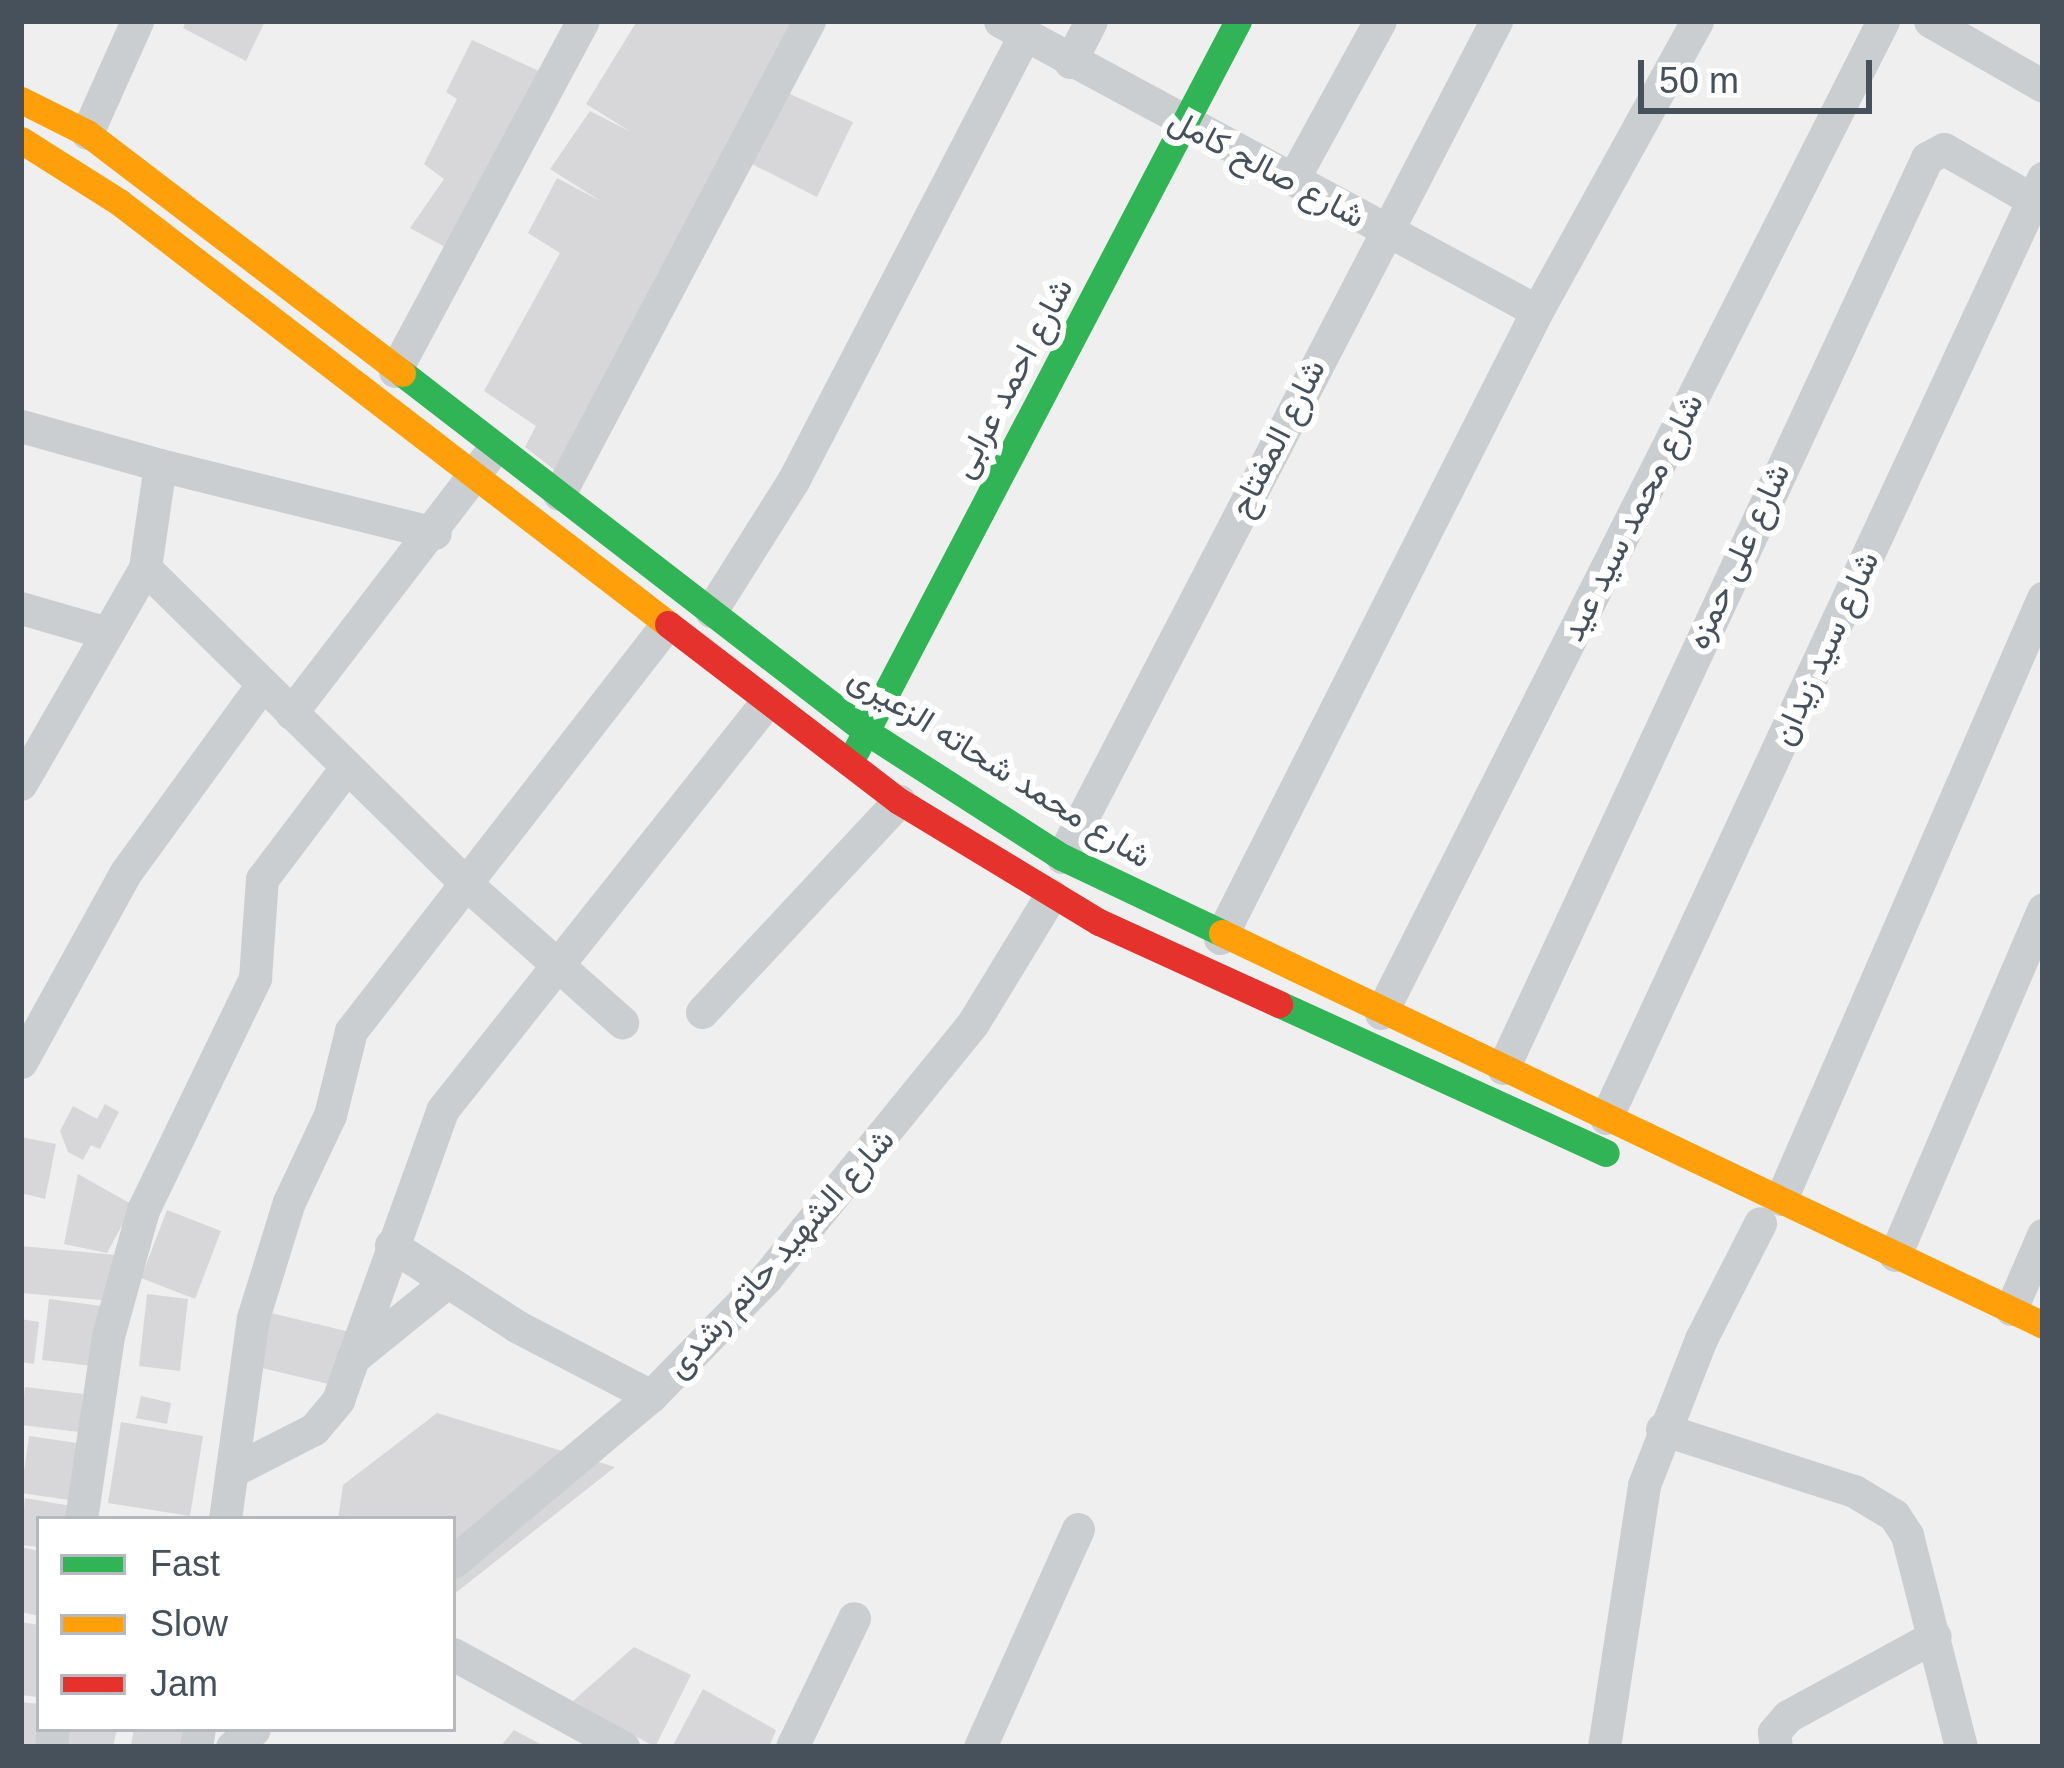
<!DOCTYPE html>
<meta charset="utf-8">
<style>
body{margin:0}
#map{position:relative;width:2064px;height:1768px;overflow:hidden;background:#f0efef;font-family:Helvetica,Vazirmatn,sans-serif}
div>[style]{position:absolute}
.building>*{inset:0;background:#d7d7d9}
.street>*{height:33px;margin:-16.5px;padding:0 16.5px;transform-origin:16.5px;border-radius:16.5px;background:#cbced0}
.fast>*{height:27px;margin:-13.5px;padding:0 13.5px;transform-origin:13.5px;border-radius:13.5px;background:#30b455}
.slow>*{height:27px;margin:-13.5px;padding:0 13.5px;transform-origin:13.5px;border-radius:13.5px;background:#ff9f0a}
.jam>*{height:27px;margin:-13.5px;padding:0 13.5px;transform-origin:13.5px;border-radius:13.5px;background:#e5322d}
span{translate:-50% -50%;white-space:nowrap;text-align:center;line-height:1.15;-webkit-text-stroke:12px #fff;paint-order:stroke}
.street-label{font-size:33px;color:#47515b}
.frame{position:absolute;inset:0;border:24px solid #47515b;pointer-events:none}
.legend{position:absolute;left:36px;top:1516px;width:420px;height:216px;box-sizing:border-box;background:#fff;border:3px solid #b5b9bd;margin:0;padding:15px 21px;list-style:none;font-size:36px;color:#47515b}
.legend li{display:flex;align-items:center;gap:24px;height:60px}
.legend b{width:60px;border:3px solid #b5b9bd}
.scale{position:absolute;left:1638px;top:60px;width:234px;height:54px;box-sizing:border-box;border:6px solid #47515b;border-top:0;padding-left:15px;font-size:36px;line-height:42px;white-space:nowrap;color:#47515b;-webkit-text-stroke:9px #fff;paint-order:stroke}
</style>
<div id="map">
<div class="building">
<div style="clip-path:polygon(186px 21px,265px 21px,246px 61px,183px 28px)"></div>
<div style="clip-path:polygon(637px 21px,799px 21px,561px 475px,525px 447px,536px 426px,484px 391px,560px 253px,528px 233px,557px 178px,602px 202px,550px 169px,590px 111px,631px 132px,586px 104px)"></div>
<div style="clip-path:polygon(472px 40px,541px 72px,458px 254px,410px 228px,444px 179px,424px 164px,457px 99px,446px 92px)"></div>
<div style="clip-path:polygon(774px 87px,853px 122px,817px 197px,744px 160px)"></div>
<div style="clip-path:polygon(105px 1104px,119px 1112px,100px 1149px,91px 1145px,83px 1160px,68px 1152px,60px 1131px,73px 1106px,97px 1119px)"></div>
<div style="clip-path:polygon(21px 1137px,56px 1144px,45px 1199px,21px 1193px)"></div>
<div style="clip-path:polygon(78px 1174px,133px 1205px,107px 1253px,64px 1244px)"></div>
<div style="clip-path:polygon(167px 1210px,221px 1231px,195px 1299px,141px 1278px)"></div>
<div style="clip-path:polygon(21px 1246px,116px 1255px,112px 1301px,21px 1293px)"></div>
<div style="clip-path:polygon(147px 1294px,188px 1299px,180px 1371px,139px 1366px)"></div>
<div style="clip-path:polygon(49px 1299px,109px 1307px,102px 1367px,42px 1360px)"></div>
<div style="clip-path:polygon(271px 1313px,350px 1332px,337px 1386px,258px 1367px)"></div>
<div style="clip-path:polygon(21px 1319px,39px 1322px,34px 1364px,21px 1362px)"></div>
<div style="clip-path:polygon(25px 1387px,83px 1394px,79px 1432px,21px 1425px)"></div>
<div style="clip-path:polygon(141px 1396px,171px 1403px,167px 1424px,136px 1418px)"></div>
<div style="clip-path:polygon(437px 1413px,615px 1467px,453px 1595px,453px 1519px,338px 1519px,343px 1485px)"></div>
<div style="clip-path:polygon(121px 1422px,203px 1436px,190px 1516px,108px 1503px)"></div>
<div style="clip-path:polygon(29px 1436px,84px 1444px,76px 1501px,21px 1493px)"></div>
<div style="clip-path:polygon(25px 1498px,77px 1507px,75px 1519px,39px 1519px,39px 1547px,21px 1545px)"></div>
<div style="clip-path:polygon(21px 1547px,39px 1551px,39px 1616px,21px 1612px)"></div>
<div style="clip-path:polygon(21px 1622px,39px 1625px,39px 1697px,21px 1695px)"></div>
<div style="clip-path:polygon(634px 1647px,691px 1675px,655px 1747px,573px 1701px)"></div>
<div style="clip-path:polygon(703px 1689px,776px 1730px,769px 1747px,672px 1747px)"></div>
<div style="clip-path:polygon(21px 1702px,39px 1704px,46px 1747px,21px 1747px)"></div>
<div style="clip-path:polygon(67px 1729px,117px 1729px,113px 1747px,63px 1747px)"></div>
<div style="clip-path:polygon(134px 1729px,191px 1729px,188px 1747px,131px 1745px)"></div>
<div style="clip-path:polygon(514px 1730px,546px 1747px,500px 1747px)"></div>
</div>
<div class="street">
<div style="left:1000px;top:21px;width:610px;rotate:28.37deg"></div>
<div style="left:1930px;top:21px;width:130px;rotate:29.9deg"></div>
<div style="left:1070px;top:62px;width:46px;rotate:-62.9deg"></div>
<div style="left:87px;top:133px;width:123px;rotate:-65.9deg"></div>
<div style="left:1293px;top:179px;width:180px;rotate:-61.2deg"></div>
<div style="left:395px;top:371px;width:397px;rotate:-61.8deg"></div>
<div style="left:21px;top:426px;width:144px;rotate:15.7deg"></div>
<div style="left:160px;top:465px;width:104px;rotate:98.3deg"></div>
<div style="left:145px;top:568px;width:249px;rotate:119.9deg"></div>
<div style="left:160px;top:465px;width:283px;rotate:13.9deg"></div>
<div style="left:559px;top:494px;width:535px;rotate:-62.14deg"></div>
<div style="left:145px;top:568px;width:446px;rotate:44.5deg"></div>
<div style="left:463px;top:881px;width:213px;rotate:41.6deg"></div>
<div style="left:21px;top:608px;width:90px;rotate:16.2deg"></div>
<div style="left:711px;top:611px;width:154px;rotate:-57.8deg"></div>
<div style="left:793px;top:481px;width:501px;rotate:-62.57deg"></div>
<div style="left:291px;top:713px;width:322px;rotate:-52.5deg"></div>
<div style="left:1062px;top:857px;width:942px;rotate:-62.56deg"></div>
<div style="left:1220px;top:938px;width:703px;rotate:-63.18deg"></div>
<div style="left:1537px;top:311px;width:331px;rotate:-61.1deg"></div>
<div style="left:702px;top:1012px;width:289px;rotate:-47deg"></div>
<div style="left:1381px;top:1013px;width:1112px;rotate:-63.16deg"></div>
<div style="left:21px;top:1062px;width:217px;rotate:-61.1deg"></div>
<div style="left:126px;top:872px;width:231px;rotate:-54deg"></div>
<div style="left:1503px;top:1068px;width:1004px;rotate:-65.02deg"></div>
<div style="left:1927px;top:158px;width:19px;rotate:-28deg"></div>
<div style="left:1944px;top:149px;width:103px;rotate:29.8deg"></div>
<div style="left:1606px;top:1118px;width:1037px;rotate:-65.07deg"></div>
<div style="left:1781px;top:1199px;width:656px;rotate:-66.45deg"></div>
<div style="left:391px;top:1245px;width:151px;rotate:32.8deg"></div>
<div style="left:518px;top:1327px;width:150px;rotate:27.4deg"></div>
<div style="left:1895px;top:1255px;width:376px;rotate:-66.8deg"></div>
<div style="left:2011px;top:1309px;width:81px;rotate:-66.6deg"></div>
<div style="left:352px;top:1359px;width:122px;rotate:-39deg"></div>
<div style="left:1662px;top:1429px;width:202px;rotate:17.9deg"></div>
<div style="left:1854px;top:1491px;width:47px;rotate:31deg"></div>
<div style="left:1894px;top:1515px;width:24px;rotate:57deg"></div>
<div style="left:1907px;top:1535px;width:219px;rotate:75.7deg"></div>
<div style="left:232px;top:1471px;width:92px;rotate:-27.1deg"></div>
<div style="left:314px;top:1429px;width:38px;rotate:-50deg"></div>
<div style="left:338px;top:1400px;width:309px;rotate:-70.2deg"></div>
<div style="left:443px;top:1109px;width:517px;rotate:-51.51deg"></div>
<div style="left:81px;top:1519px;width:185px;rotate:-81.6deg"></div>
<div style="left:108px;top:1336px;width:131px;rotate:-74.5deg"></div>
<div style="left:143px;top:1210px;width:258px;rotate:-64.2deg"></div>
<div style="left:255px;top:978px;width:99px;rotate:-86deg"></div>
<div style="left:262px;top:879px;width:139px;rotate:-52.9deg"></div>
<div style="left:225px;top:1519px;width:203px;rotate:-82.1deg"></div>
<div style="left:253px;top:1318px;width:121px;rotate:-72.8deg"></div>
<div style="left:289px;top:1202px;width:96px;rotate:-64.8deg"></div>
<div style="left:330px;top:1115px;width:87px;rotate:-76deg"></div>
<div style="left:351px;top:1031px;width:510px;rotate:-52.16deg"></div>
<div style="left:453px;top:1562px;width:258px;rotate:-40deg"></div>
<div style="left:651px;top:1396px;width:165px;rotate:-45.7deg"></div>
<div style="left:766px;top:1278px;width:328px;rotate:-50.9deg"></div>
<div style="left:973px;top:1023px;width:150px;rotate:-58.6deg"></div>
<div style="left:453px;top:1654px;width:194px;rotate:28.7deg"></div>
<div style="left:51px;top:1747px;width:18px;rotate:-84deg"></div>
<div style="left:196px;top:1747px;width:18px;rotate:-81deg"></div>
<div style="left:232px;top:1747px;width:28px;rotate:-39deg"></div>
<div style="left:792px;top:1747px;width:143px;rotate:-64.3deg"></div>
<div style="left:980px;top:1747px;width:239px;rotate:-65.8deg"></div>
<div style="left:1604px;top:1747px;width:265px;rotate:-81.3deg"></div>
<div style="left:1644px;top:1485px;width:157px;rotate:-68.7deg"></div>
<div style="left:1701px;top:1339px;width:130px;rotate:-63deg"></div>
<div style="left:1776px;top:1747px;width:15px;rotate:-98deg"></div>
<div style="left:1774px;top:1732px;width:21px;rotate:-49deg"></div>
<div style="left:1788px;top:1716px;width:167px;rotate:-28.6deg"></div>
</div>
<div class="fast">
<div style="left:402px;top:373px;width:587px;rotate:37.67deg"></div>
<div style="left:867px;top:732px;width:232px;rotate:32.7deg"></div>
<div style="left:1062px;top:857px;width:177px;rotate:25.4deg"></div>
<div style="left:852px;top:758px;width:832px;rotate:-62.36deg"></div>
<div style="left:1279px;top:1004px;width:359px;rotate:24.5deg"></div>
</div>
<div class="slow">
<div style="left:21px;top:100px;width:74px;rotate:26.6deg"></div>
<div style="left:87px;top:133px;width:396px;rotate:37.3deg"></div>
<div style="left:21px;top:140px;width:116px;rotate:32.3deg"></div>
<div style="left:119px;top:202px;width:692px;rotate:37.55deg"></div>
<div style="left:1222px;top:933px;width:910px;rotate:25.52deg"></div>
</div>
<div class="jam">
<div style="left:668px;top:624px;width:291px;rotate:37.5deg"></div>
<div style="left:899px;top:801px;width:234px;rotate:31.2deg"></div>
<div style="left:1099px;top:922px;width:198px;rotate:24.5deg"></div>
</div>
<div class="street-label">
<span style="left:1267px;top:168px;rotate:28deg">شارع صالح كامل</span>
<span style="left:1012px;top:378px;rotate:-62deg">شارع احمد عرابى</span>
<span style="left:1277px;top:438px;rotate:-63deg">شارع المفتاح</span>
<span style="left:1632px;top:517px;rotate:-63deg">شارع محمد سيد عيد</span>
<span style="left:1738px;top:556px;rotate:-65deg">شارع على حمزه</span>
<span style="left:1825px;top:648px;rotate:-65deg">شارع سيد زيدان</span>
<span style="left:1000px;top:767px;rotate:32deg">شارع محمد شحاته الزعيرى</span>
<span style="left:780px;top:1253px;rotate:-48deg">شارع الشهيد حاتم رشدى</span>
</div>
<div class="frame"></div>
<ul class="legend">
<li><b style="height:15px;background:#30b455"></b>Fast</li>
<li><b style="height:15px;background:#ff9f0a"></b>Slow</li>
<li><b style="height:15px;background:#e5322d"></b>Jam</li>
</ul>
<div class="scale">50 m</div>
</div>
